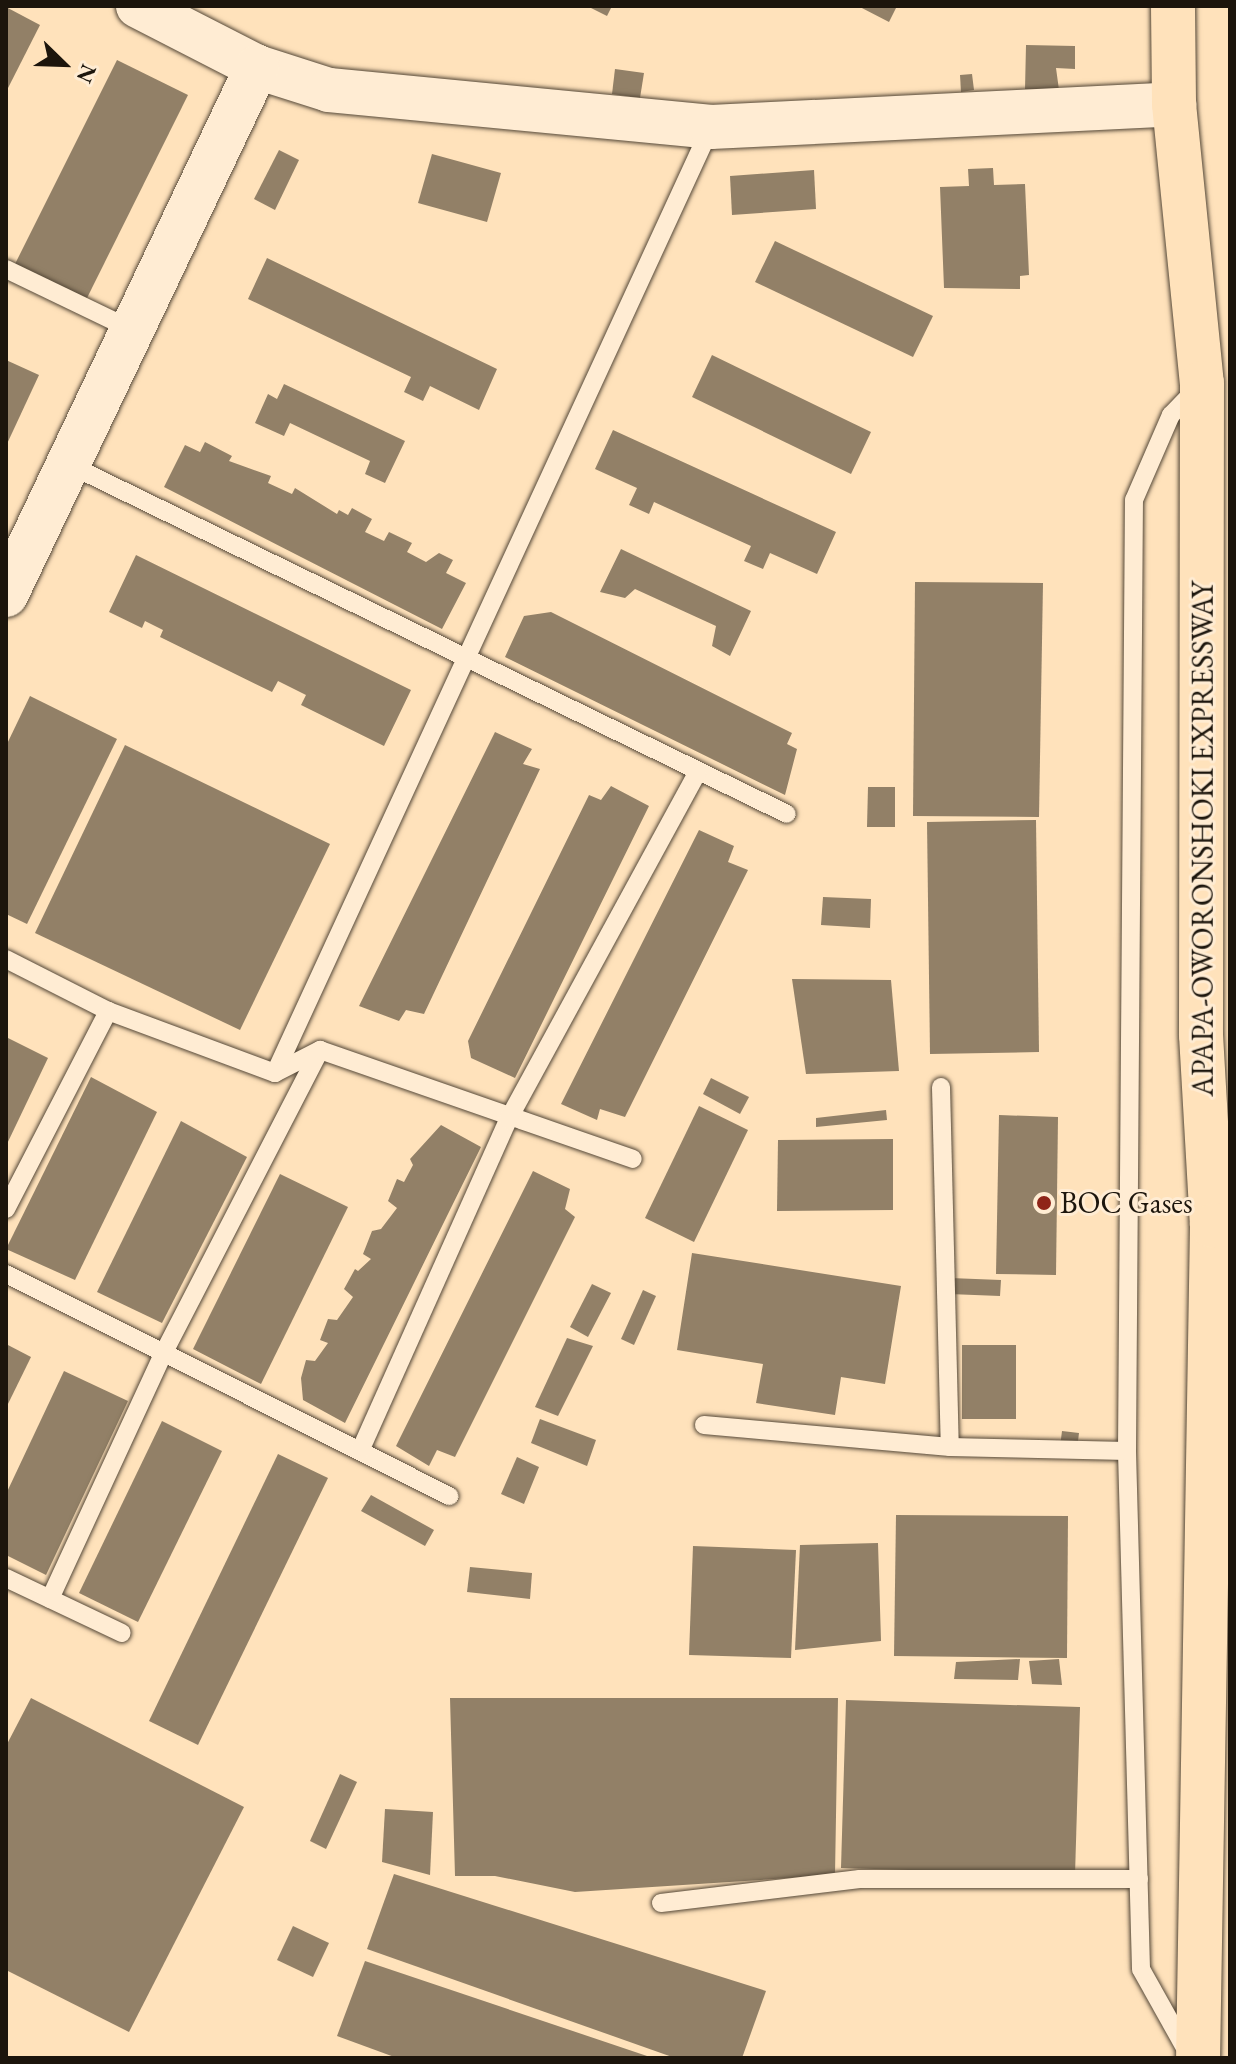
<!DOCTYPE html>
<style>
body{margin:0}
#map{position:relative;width:1236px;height:2064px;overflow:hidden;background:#ffe2bb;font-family:"EB Garamond",serif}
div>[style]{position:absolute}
.building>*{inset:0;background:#928067}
.roads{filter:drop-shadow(0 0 2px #554838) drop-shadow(0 0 2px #554838)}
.service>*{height:18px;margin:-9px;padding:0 9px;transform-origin:9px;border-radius:9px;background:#ffecd3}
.tertiary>*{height:44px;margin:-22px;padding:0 22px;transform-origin:22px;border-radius:22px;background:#ffecd3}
.primary>*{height:44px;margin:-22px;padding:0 22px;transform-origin:22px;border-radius:22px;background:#ffe2bb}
.motorway>*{height:44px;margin:-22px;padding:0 22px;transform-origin:22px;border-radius:22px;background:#ffe2bb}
.dots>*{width:22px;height:22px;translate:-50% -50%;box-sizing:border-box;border:4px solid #ffecd3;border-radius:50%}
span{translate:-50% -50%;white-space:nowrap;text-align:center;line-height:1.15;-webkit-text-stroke:6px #ffecd3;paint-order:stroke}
.street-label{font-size:30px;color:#1c150c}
.poi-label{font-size:30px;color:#1c150c}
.left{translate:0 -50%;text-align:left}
.frame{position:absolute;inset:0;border:8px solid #1c150c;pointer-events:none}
.north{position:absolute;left:24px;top:24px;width:80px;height:80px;-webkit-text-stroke:6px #ffecd3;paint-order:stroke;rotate:113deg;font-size:22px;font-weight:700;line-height:32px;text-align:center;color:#1c150c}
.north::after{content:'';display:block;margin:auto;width:28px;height:36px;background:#1c150c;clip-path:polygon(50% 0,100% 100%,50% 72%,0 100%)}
</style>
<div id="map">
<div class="building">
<div style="clip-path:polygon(587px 6px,612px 6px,607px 16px)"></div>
<div style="clip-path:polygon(858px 6px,897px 6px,889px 22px)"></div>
<div style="clip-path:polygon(6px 7px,40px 25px,6px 92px)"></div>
<div style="clip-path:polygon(1026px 45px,1075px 46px,1075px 69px,1056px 68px,1059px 90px,1025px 89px)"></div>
<div style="clip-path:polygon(117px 60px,188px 95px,86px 300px,15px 264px)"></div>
<div style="clip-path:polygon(615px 69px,644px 73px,640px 98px,612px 94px)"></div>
<div style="clip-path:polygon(972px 74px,974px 90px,961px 92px,960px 75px)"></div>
<div style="clip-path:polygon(279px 150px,299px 160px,275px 210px,254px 199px)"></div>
<div style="clip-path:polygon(432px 154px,501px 173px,487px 222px,418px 203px)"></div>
<div style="clip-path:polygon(993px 168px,994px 185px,1025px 184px,1029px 275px,1020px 276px,1020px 289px,944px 288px,940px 187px,969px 186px,968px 169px)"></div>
<div style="clip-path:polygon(814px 170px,816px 209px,732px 215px,730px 176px)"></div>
<div style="clip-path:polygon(775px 241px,933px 316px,913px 357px,755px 282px)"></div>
<div style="clip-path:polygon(267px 258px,497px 369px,479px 410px,430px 386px,423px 401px,404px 392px,411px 377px,248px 299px)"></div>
<div style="clip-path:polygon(712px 355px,871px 432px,851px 474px,692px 397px)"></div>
<div style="clip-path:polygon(6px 360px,39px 375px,6px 446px)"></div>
<div style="clip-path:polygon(284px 384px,405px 441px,385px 483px,365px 474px,370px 461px,290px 423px,284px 436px,255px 423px,268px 394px,277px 399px)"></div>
<div style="clip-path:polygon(613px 430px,836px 532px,817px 574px,770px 553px,763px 569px,744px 561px,751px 546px,654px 502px,649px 514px,629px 505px,637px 488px,595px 469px)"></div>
<div style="clip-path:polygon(205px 442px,232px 456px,229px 461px,271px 476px,268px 483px,292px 494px,295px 488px,337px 514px,339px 510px,348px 515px,352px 508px,372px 519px,365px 532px,384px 541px,389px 532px,412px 543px,407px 552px,426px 562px,439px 553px,453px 560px,446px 573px,466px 583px,442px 629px,164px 487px,185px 445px,200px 452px)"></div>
<div style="clip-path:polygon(621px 549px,751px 611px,730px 656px,712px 646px,716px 626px,635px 589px,625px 598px,600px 592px)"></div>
<div style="clip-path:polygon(136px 555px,411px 690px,384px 746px,301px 705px,306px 695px,278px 681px,272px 692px,160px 637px,163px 630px,145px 621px,142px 628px,109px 612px)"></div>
<div style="clip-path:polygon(915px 582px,1043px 583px,1039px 817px,913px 816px)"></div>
<div style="clip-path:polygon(551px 612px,792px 733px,787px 744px,797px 749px,785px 795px,505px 657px,524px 616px)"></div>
<div style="clip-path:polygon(30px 696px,117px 739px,27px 924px,6px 914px,6px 746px)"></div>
<div style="clip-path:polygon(495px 732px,532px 749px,523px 764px,540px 769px,424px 1014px,406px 1010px,399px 1021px,359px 1006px)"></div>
<div style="clip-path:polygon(125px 745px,330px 844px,240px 1030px,35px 933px)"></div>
<div style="clip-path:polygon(611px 786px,649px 806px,515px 1078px,471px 1058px,468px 1041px,589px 795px,601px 800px)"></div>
<div style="clip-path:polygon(868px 787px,895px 787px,895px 827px,867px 827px)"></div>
<div style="clip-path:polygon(1036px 820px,1039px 1052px,930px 1054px,927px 822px)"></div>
<div style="clip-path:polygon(699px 830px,734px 846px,728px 862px,748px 870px,625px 1117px,600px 1109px,597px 1120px,561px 1104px)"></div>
<div style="clip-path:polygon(823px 897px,871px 899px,870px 928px,821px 925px)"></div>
<div style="clip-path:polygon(792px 979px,891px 980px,899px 1071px,806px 1074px)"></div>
<div style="clip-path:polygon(6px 1037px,48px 1058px,6px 1146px)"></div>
<div style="clip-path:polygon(91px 1077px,157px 1112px,75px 1280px,6px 1249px)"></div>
<div style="clip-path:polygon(711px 1078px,749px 1097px,740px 1114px,703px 1094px)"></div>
<div style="clip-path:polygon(699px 1106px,748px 1130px,694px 1242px,645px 1218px)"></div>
<div style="clip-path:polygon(886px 1110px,887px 1120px,816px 1127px,816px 1118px)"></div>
<div style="clip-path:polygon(999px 1115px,1058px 1117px,1056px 1275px,996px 1274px)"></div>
<div style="clip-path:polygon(181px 1121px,247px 1157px,162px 1323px,97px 1292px)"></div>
<div style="clip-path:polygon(441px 1125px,481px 1147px,345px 1423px,303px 1400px,301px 1378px,306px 1360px,315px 1361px,328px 1343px,320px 1340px,328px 1319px,337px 1320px,353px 1297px,344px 1289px,355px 1269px,358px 1271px,371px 1259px,363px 1254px,372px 1231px,381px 1229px,397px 1208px,388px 1201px,397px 1179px,404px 1182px,413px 1165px,410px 1159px)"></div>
<div style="clip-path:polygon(893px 1139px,893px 1210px,777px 1211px,778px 1140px)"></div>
<div style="clip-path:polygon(533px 1171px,570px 1189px,565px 1209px,575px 1217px,455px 1457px,437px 1450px,429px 1466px,396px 1446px)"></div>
<div style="clip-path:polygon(280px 1174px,348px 1207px,261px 1384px,193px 1349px)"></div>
<div style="clip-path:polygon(692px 1253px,901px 1286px,885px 1384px,841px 1377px,835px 1415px,756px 1403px,763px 1364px,677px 1350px)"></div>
<div style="clip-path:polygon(950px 1278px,1001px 1280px,1000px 1296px,949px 1294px)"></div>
<div style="clip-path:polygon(592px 1284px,611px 1293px,588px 1337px,570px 1327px)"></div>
<div style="clip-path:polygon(643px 1290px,656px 1296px,634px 1345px,621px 1339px)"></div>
<div style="clip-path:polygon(567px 1338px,593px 1346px,558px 1416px,535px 1407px)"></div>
<div style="clip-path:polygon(6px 1344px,31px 1357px,6px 1408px)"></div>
<div style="clip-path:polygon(962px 1345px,1016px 1345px,1016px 1419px,962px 1419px)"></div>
<div style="clip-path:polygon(64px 1371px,128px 1401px,46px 1575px,6px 1555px,6px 1494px)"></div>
<div style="clip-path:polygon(540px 1419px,596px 1440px,587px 1466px,531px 1443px)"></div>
<div style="clip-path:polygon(162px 1421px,222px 1451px,138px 1622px,79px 1593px)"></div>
<div style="clip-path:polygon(1062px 1431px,1079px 1433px,1077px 1449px,1060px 1447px)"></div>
<div style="clip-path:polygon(278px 1454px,328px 1478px,198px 1745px,149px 1721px)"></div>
<div style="clip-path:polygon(517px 1457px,539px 1467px,524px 1504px,501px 1494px)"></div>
<div style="clip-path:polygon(371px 1495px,434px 1530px,425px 1546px,361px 1511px)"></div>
<div style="clip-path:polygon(896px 1515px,1068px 1516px,1067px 1658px,894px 1656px)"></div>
<div style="clip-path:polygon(878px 1543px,881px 1641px,795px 1650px,800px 1545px)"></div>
<div style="clip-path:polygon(693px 1546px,796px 1550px,791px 1658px,689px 1655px)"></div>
<div style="clip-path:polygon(470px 1567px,532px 1573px,530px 1599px,467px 1592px)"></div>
<div style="clip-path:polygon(1020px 1659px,1018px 1680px,954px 1679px,956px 1662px)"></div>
<div style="clip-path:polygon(1059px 1659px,1062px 1685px,1032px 1684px,1029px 1661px)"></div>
<div style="clip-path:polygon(31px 1698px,244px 1807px,129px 2032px,6px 1970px,6px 1746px)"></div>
<div style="clip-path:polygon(450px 1698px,838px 1698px,835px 1875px,575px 1892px,495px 1876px,455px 1876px)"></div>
<div style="clip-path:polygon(846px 1700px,1080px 1707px,1075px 1875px,841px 1868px)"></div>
<div style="clip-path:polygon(340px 1774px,357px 1782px,326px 1849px,310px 1841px)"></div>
<div style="clip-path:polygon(385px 1809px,433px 1812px,430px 1875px,382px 1862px)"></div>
<div style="clip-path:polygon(394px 1874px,766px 1991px,742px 2058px,675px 2058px,367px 1949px)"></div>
<div style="clip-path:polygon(293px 1926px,329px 1943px,313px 1977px,277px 1960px)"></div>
<div style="clip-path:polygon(365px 1961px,650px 2057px,650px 2058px,397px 2058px,337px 2036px)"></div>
</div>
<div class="roads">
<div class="service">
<div style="left:6px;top:269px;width:141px;rotate:25.7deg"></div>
<div style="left:70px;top:465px;width:797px;rotate:25.95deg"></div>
<div style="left:6px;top:959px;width:114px;rotate:27deg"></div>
<div style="left:108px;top:1011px;width:178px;rotate:20.4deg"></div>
<div style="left:275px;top:1073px;width:51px;rotate:-27.1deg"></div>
<div style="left:320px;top:1050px;width:340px;rotate:117.3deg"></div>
<div style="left:164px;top:1352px;width:272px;rotate:114.8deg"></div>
<div style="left:320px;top:1050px;width:331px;rotate:19.2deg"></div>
<div style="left:275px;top:1073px;width:1042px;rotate:-65.26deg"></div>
<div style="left:941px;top:1087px;width:360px;rotate:88.6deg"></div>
<div style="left:950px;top:1447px;width:177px;rotate:1.3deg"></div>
<div style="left:6px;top:1209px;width:223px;rotate:-62.7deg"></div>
<div style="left:6px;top:1274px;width:496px;rotate:26.6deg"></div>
<div style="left:704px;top:1425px;width:247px;rotate:5.1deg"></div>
<div style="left:360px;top:1451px;width:363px;rotate:-65.9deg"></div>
<div style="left:508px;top:1120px;width:396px;rotate:-61.4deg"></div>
<div style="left:6px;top:1578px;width:128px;rotate:25.4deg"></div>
<div style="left:661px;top:1903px;width:200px;rotate:-6.9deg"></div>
<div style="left:860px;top:1879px;width:279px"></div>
<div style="left:1189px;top:2055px;width:98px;rotate:-119.2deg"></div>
<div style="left:1141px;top:1969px;width:518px;rotate:-91.55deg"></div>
<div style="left:1127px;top:1451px;width:951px;rotate:-89.58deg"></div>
<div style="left:1134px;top:500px;width:93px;rotate:-66.5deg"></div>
<div style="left:1171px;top:415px;width:37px;rotate:-46deg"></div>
</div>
<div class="tertiary">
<div style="left:138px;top:6px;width:134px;rotate:27.1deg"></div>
<div style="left:257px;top:67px;width:76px;rotate:17.7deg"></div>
<div style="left:329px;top:90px;width:384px;rotate:5.5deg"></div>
<div style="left:711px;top:127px;width:464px;rotate:-2.8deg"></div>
<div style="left:6px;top:595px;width:585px;rotate:-64.57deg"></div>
</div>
<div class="primary">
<div style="left:1173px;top:6px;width:98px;rotate:89.4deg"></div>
<div style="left:1174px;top:104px;width:280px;rotate:84.3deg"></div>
<div style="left:1202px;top:383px;width:652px;rotate:90.09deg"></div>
<div style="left:1201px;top:1035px;width:191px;rotate:86.7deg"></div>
<div style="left:1212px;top:1226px;width:832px;rotate:90.96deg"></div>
</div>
<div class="motorway">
<div style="left:1212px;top:1226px;width:18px;rotate:-6deg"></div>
</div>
</div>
<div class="dots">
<div style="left:1044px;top:1203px;background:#8f2418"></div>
</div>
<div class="street-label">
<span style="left:1203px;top:839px;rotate:-90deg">APAPA-OWORONSHOKI EXPRESSWAY</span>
</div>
<div class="poi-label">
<span class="left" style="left:1060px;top:1203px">BOC Gases</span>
</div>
<div class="frame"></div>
<div class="north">N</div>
</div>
